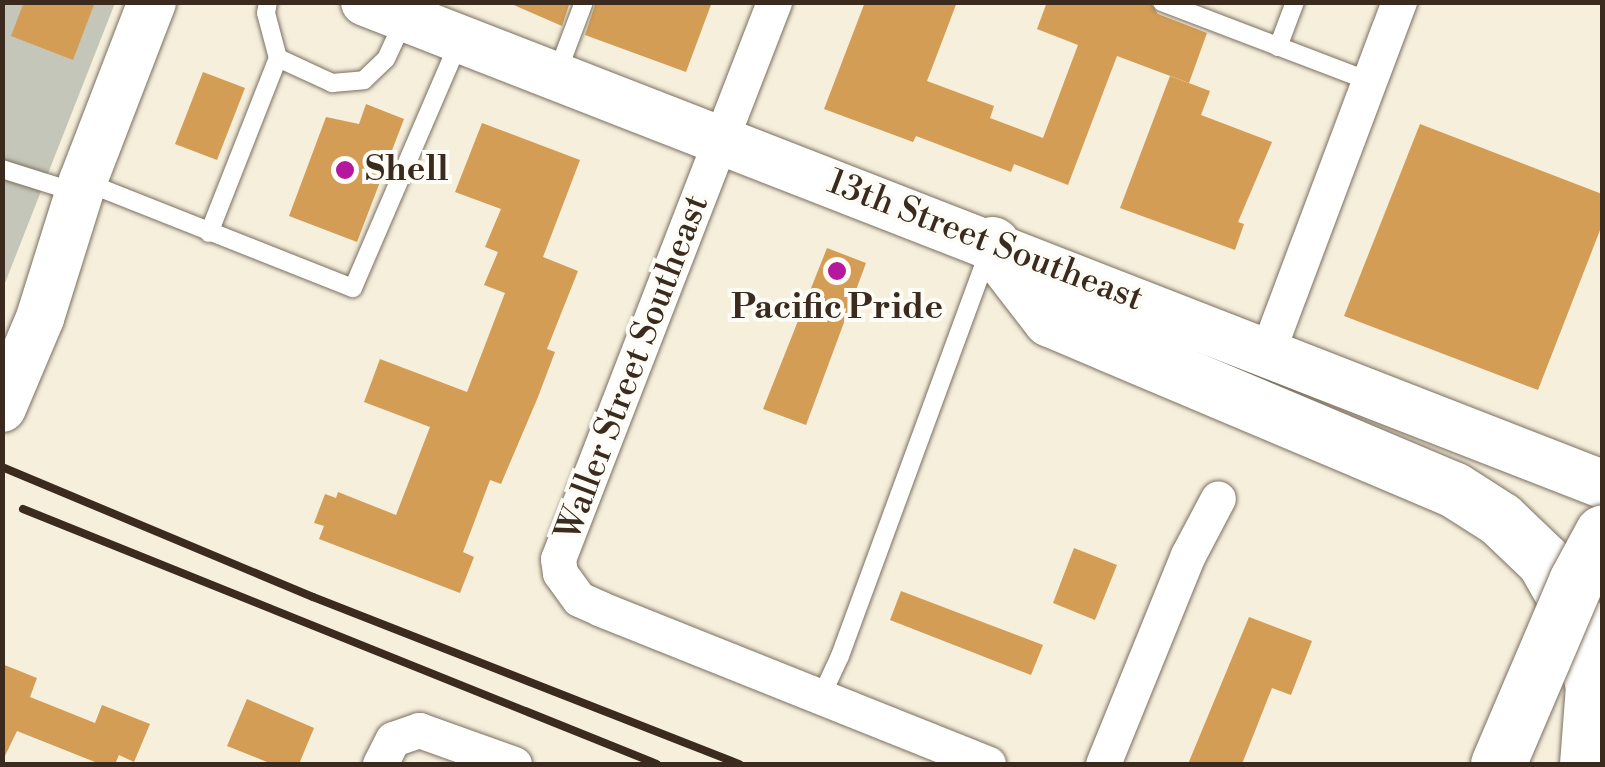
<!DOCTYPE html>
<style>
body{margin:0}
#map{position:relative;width:1605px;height:767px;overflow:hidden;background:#f5efdc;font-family:"Libre Bodoni",serif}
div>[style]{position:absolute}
.industrial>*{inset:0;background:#c3c6b9}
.building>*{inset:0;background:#d39d56}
.roads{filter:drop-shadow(0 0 2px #7c6f60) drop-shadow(0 0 2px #7c6f60)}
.lane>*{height:18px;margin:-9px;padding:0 9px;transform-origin:9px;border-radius:9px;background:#fff}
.street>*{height:35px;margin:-17.5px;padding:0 17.5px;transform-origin:17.5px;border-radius:17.5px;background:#fff}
.secondary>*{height:48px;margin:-24px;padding:0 24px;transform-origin:24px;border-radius:24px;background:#fff}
.highway>*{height:55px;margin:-27.5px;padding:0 27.5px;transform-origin:27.5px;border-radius:27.5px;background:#fff}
.rail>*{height:8px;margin:-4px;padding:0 4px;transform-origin:4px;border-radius:4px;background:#3b2a1e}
.bridges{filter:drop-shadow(0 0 2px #7c6f60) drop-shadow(0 0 2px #7c6f60)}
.highway-bridge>*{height:55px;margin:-27.5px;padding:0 27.5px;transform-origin:27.5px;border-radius:27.5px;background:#fff}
.dots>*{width:28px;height:28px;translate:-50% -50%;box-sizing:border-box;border:5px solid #fdfcf7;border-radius:50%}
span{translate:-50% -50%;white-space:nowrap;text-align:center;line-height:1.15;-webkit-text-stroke:8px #fdfcf7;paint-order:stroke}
.poi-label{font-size:35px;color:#3b2a1e;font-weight:700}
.left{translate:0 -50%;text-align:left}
.street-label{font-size:35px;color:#3b2a1e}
.frame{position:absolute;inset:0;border:5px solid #3b2a1e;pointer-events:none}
</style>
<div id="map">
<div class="industrial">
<div style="clip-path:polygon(3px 3px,115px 3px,3px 288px)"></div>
</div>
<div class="building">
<div style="clip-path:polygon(24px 2px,95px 2px,73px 60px,11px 36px)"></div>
<div style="clip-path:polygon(507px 2px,570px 2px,562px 26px)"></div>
<div style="clip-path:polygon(596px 2px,712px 2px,686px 72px,585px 35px)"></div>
<div style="clip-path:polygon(865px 2px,957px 2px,927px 81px,994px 106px,990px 118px,1043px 138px,1078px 45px,1037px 29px,1047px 2px,1150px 2px,1158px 14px,1207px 33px,1189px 83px,1117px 56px,1068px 185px,1014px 164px,1011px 172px,916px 136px,913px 142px,824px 109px)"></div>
<div style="clip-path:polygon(203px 72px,245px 88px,217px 160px,175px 144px)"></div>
<div style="clip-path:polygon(1170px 76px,1210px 91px,1201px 115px,1272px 142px,1238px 222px,1244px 224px,1235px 250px,1120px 208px)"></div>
<div style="clip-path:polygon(366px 104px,404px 119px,357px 242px,289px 216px,326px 117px,359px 124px)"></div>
<div style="clip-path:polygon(482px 123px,580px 160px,543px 257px,578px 271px,547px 349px,555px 352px,538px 397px,501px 484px,490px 480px,463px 552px,474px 557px,460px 593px,319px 539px,324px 526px,314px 523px,325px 494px,336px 498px,338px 492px,396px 515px,430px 427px,364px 402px,380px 359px,467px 392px,505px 293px,484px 285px,498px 252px,485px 247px,501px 209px,455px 192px)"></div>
<div style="clip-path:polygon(1420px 124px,1602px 194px,1602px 225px,1538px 390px,1344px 316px)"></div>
<div style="clip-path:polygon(827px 248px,866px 263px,806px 425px,763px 409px)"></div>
<div style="clip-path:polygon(1074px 548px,1117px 565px,1095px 620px,1053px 603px)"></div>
<div style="clip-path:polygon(901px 591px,1043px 645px,1031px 675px,890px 620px)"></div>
<div style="clip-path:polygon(1249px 617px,1312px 641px,1291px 695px,1272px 688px,1242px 764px,1188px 764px)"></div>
<div style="clip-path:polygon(2px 664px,37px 678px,30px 697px,95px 723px,102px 705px,150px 724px,134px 762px,119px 755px,115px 764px,100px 764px,17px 731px,2px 762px)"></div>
<div style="clip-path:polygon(247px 699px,314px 728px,299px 764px,272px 764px,227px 746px)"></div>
</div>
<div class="roads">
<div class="lane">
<div style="left:268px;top:2px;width:11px;rotate:100deg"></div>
<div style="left:266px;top:13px;width:47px;rotate:75.1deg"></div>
<div style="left:278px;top:58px;width:60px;rotate:24.8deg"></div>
<div style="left:332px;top:83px;width:32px;rotate:-5deg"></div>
<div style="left:364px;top:80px;width:30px;rotate:-44deg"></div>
<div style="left:386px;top:59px;width:45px;rotate:-65.1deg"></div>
<div style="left:1162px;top:2px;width:224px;rotate:20.9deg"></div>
<div style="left:1278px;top:47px;width:48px;rotate:-69.3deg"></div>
<div style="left:556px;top:76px;width:79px;rotate:-69.3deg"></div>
<div style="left:2px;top:169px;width:80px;rotate:17.5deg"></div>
<div style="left:85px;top:182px;width:288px;rotate:21.6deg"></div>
<div style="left:353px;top:288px;width:271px;rotate:-66.7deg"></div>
<div style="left:209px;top:233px;width:188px;rotate:-68.5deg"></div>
<div style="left:820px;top:699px;width:47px;rotate:-65.1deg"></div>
<div style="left:840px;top:656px;width:429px;rotate:-69.8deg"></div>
</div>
<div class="street">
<div style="left:774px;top:2px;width:597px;rotate:111.2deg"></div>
<div style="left:558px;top:559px;width:14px;rotate:82deg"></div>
<div style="left:560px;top:573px;width:32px;rotate:54deg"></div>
<div style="left:579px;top:599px;width:24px;rotate:24deg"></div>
<div style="left:601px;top:609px;width:417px;rotate:21.8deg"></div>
<div style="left:1268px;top:350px;width:372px;rotate:-69.4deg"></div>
<div style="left:380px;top:764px;width:28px;rotate:-63deg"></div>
<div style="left:393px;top:739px;width:28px;rotate:-19deg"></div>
<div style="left:419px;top:730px;width:101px;rotate:19.7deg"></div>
<div style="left:1103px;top:764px;width:226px;rotate:-67.9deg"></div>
<div style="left:1188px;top:555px;width:64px;rotate:-62.2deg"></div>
</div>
<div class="secondary">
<div style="left:365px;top:2px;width:1328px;rotate:21.29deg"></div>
<div style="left:2px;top:408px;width:98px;rotate:-67.1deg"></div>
<div style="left:40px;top:318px;width:144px;rotate:-72.6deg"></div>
<div style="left:83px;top:181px;width:192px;rotate:-68.9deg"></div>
</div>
<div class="highway">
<div style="left:992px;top:244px;width:95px;rotate:52.3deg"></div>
<div style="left:1050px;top:319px;width:437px;rotate:22.9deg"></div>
<div style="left:1453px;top:489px;width:56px;rotate:32.6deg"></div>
<div style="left:1500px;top:519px;width:61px;rotate:43.7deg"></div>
<div style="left:1544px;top:561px;width:63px;rotate:60.6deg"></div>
<div style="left:1575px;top:616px;width:72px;rotate:75.6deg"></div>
<div style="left:1593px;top:686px;width:78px;rotate:94.4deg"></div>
</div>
</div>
<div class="rail">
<div style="left:2px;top:467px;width:337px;rotate:22.7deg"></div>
<div style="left:313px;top:597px;width:458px;rotate:21.4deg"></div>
<div style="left:23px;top:509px;width:683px;rotate:21.91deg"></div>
</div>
<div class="bridges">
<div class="highway-bridge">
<div style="left:1498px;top:764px;width:199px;rotate:-66.9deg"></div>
<div style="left:1576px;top:581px;width:55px;rotate:-61.6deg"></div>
</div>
</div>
<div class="dots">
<div style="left:345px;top:170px;background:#b5179e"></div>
<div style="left:837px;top:271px;background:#b5179e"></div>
</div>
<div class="poi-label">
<span class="left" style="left:365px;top:170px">Shell</span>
<span style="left:837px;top:308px">Pacific Pride</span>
</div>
<div class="street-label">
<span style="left:985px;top:241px;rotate:21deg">13th Street Southeast</span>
<span style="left:633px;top:368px;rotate:-69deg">Waller Street Southeast</span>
</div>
<div class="frame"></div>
</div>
